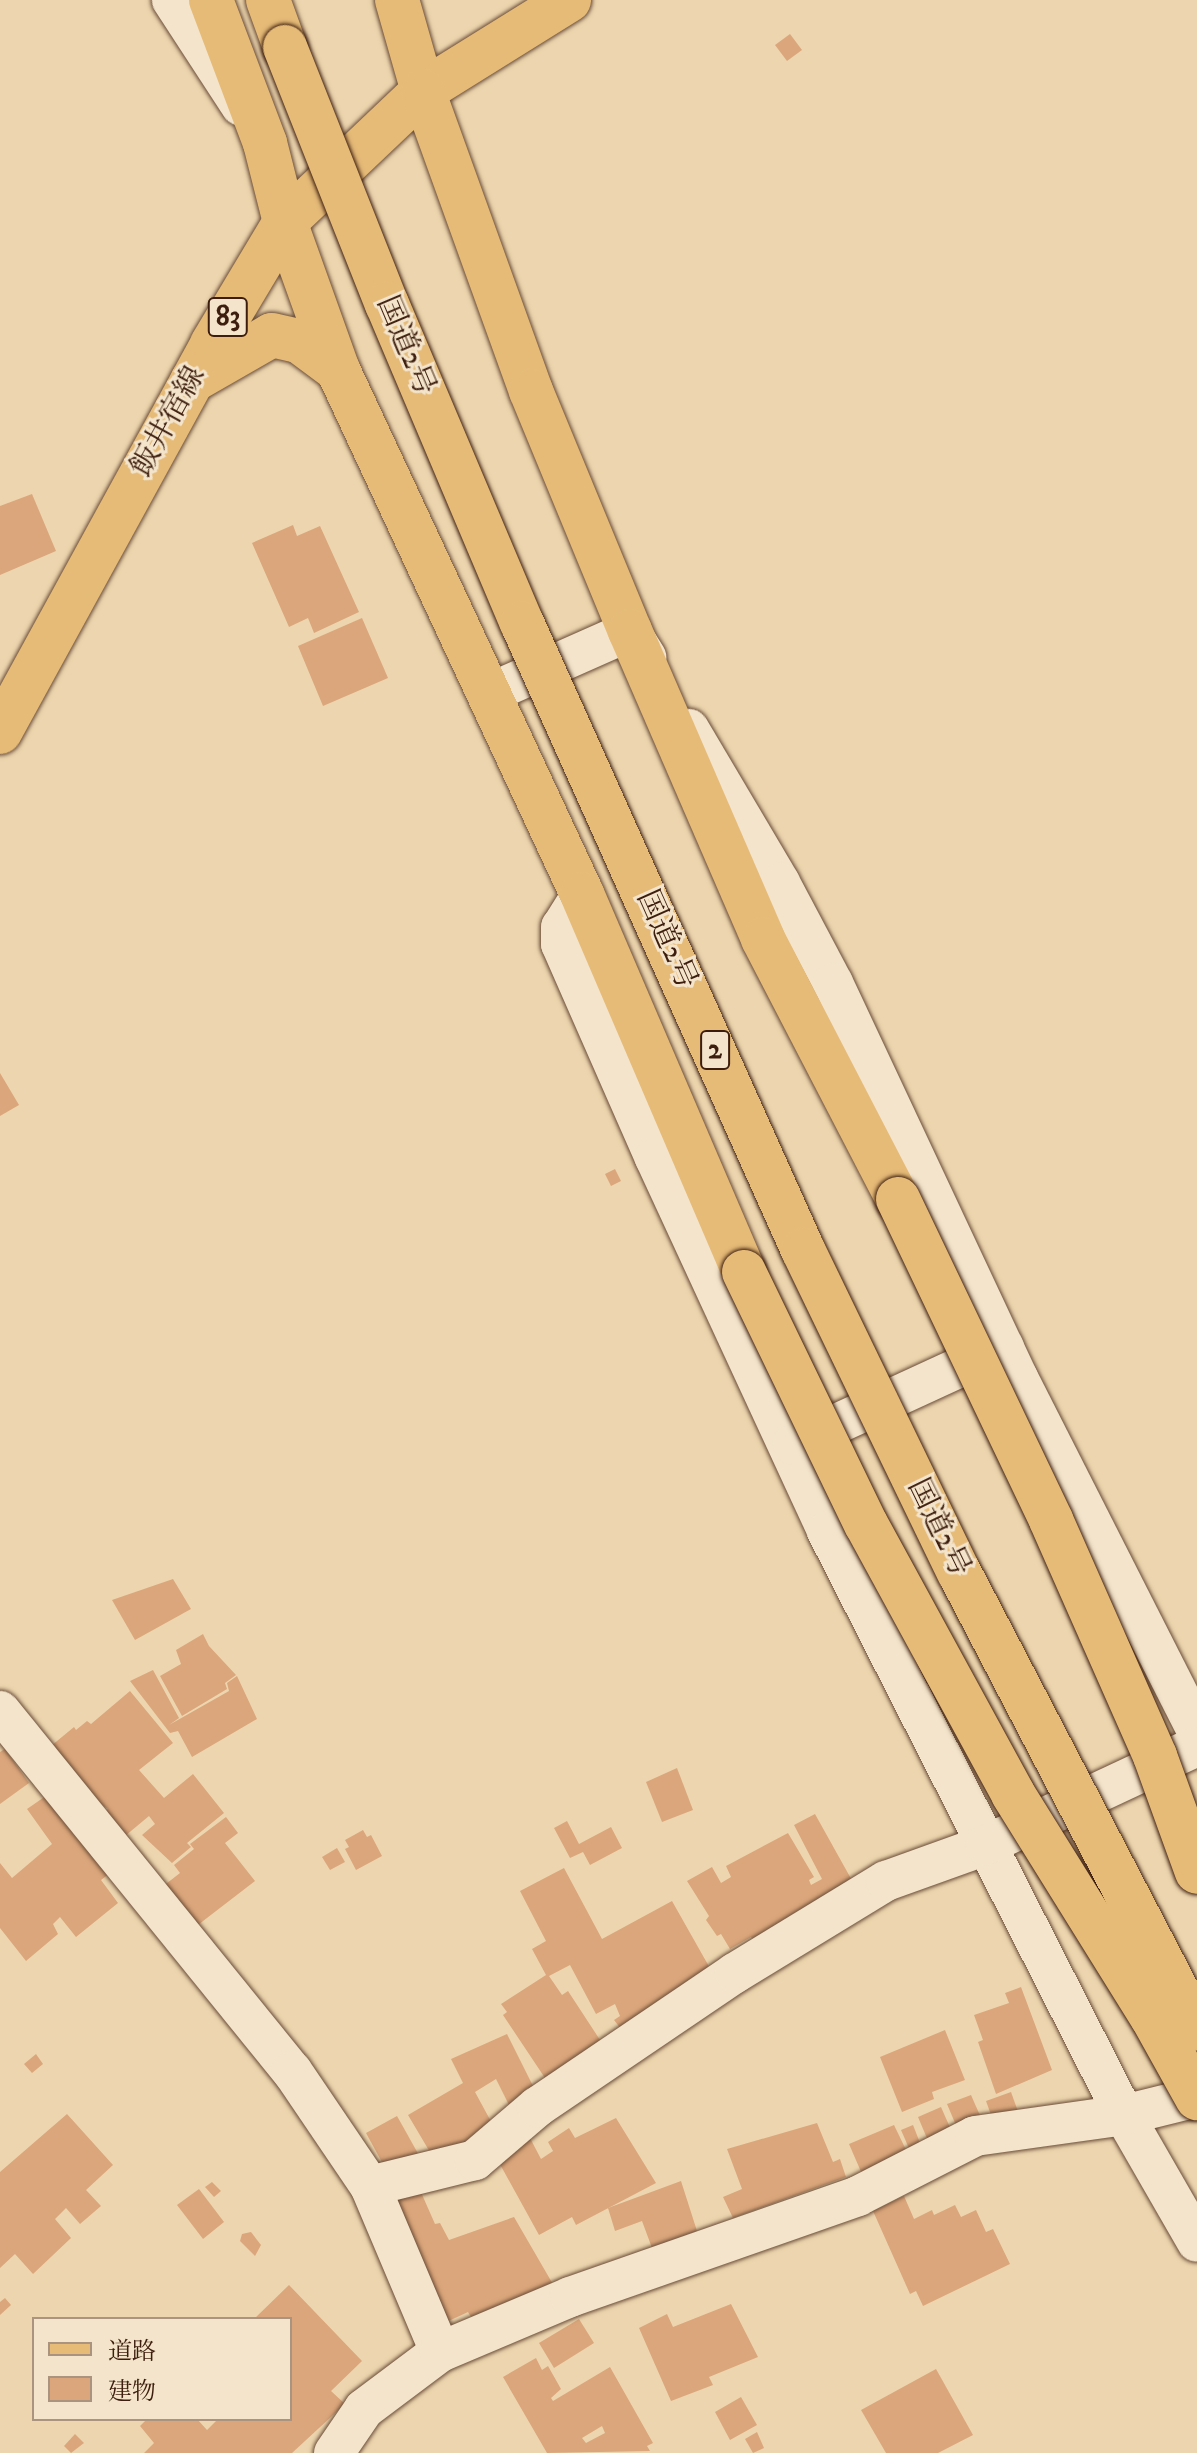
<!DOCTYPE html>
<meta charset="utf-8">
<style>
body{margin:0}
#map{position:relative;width:1197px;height:2453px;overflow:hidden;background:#edd6af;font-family:"IM FELL DW Pica","Noto Serif JP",serif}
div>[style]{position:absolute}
.building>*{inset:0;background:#dba67b}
.roads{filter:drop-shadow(0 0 2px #694b36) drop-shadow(0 0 2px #694b36)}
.minor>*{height:40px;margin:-20px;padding:0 20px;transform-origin:20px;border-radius:20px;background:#f3e4cb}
.major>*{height:44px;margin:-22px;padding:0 22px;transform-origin:22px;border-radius:22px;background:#e6bb78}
.highway>*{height:44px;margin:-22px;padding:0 22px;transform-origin:22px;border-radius:22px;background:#e6bb78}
.bridges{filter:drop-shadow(0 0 2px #3d1d0d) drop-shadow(0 0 2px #3d1d0d)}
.highway-bridge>*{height:44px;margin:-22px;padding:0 22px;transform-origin:22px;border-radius:22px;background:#e6bb78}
span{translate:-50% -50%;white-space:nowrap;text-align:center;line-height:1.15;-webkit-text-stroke:6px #f3e4cb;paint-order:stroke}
.shield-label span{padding:2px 6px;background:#f3e4cb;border:2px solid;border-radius:6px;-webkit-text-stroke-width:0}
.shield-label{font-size:28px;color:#3d1d0d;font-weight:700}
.street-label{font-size:30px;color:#3d1d0d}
.legend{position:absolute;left:32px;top:2317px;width:260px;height:104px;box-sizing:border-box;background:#f3e4cb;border:2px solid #aa947f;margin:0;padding:10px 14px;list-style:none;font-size:24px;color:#3d1d0d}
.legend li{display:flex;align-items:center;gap:16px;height:40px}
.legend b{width:40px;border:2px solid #aa947f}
</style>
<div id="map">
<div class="building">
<div style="clip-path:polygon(790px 34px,802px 50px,787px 61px,775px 45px)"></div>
<div style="clip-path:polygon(32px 494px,56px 551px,0 575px,0 506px)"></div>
<div style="clip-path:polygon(293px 525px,297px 536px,320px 526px,359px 612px,314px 633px,308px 618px,289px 627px,252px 543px)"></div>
<div style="clip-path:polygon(362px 618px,388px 678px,323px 706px,298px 646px)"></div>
<div style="clip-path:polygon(0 1073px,19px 1105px,0 1116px)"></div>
<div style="clip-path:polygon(615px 1169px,621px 1181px,611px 1186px,605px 1174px)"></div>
<div style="clip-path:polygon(173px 1579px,191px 1609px,135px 1640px,112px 1600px)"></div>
<div style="clip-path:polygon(203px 1634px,209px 1646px,236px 1675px,225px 1683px,227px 1689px,182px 1716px,160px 1676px,181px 1664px,176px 1650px)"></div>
<div style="clip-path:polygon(153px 1670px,179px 1718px,169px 1725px,229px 1691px,227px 1683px,237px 1676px,257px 1719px,192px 1757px,178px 1731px,170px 1733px,130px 1681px)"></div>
<div style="clip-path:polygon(130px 1691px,173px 1743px,139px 1770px,164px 1798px,193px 1774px,224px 1813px,187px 1843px,191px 1847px,172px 1863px,142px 1835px,155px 1824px,149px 1816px,125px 1836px,104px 1812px,108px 1809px,99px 1803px,51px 1746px,74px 1727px,76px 1730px,87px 1721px,91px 1724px)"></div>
<div style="clip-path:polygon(5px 1749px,29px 1783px,0 1804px,0 1752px)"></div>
<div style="clip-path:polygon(677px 1768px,693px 1810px,662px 1822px,646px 1782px)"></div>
<div style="clip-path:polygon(53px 1791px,114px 1870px,101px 1880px,118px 1903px,76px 1937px,60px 1917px,53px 1924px,58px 1934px,26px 1961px,0 1928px,0 1863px,12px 1878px,52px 1844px,27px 1809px)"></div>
<div style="clip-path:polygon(815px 1814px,854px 1884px,754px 1941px,751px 1937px,730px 1949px,721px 1934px,717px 1936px,706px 1920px,709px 1916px,687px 1881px,712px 1867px,721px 1883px,731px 1877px,726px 1866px,788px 1833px,814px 1877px,809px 1880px,811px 1885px,822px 1879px,794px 1825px)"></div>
<div style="clip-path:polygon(226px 1817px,238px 1833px,225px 1843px,255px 1881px,194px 1928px,162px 1887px,180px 1873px,174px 1865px,194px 1849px,190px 1844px)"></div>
<div style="clip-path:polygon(567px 1821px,579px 1844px,611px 1827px,622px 1848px,590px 1865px,583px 1852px,570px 1858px,554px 1828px)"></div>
<div style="clip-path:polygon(363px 1830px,367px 1837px,371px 1835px,382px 1856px,356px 1870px,345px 1849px,349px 1847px,345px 1840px)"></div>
<div style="clip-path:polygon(337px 1848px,345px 1862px,330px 1870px,322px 1857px)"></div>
<div style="clip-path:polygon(564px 1868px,602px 1939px,672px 1901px,711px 1970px,621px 2029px,614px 2020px,620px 2016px,615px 2004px,596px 2014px,570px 1965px,549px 1976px,562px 1995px,568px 1991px,602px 2043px,547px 2081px,503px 2015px,507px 2012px,501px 2004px,546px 1975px,532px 1949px,546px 1941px,520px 1891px)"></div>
<div style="clip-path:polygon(1021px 1987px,1052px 2070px,996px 2094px,978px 2042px,983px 2040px,974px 2015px,1009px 2003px,1005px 1993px)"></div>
<div style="clip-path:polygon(945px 2030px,965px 2080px,932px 2092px,934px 2099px,902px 2112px,880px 2057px)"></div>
<div style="clip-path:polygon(507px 2034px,538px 2096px,511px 2109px,496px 2079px,475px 2092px,494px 2127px,437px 2164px,408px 2115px,463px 2083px,451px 2059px)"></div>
<div style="clip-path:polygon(36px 2054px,43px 2064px,32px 2073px,24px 2064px)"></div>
<div style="clip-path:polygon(1011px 2092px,1021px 2120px,996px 2129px,986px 2101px)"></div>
<div style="clip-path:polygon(971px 2095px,982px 2120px,958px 2130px,947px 2104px)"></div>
<div style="clip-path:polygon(941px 2107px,952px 2132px,929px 2143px,918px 2117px)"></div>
<div style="clip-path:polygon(67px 2114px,113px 2165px,86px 2190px,101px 2206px,80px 2224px,66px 2208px,55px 2219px,71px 2238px,33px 2274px,15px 2254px,0 2268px,0 2172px)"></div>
<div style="clip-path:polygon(397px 2116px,420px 2157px,389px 2175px,366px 2133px)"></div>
<div style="clip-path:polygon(616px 2118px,656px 2183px,576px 2225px,572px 2217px,539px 2235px,496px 2157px,530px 2138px,541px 2159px,553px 2151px,548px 2142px,569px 2128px,575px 2138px)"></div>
<div style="clip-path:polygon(817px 2123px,833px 2162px,840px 2159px,846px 2177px,733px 2218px,723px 2197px,742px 2189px,727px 2149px)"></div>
<div style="clip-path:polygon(894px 2125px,908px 2154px,862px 2174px,849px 2144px)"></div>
<div style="clip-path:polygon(913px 2125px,922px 2148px,911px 2153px,901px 2130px)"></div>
<div style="clip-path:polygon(681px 2181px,697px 2231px,652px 2248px,642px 2221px,615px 2231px,608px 2208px)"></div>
<div style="clip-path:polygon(212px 2182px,221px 2191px,214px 2197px,205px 2187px)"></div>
<div style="clip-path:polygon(199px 2189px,224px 2222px,203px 2239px,177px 2205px)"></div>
<div style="clip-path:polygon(420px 2190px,435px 2224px,440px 2223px,449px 2240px,514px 2217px,554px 2286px,471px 2317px,468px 2312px,442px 2324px,387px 2205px)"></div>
<div style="clip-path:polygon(904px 2196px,914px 2219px,932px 2210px,934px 2215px,955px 2205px,961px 2217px,976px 2210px,986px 2232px,993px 2229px,1010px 2264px,923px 2306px,916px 2291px,910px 2294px,873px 2211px)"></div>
<div style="clip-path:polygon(251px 2232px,261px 2245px,255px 2256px,240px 2241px,242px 2234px)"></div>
<div style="clip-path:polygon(289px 2285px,362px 2361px,331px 2391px,345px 2404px,292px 2453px,144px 2453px,154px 2443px,140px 2426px,147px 2419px,197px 2419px,207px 2430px,218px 2419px,290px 2419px,290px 2319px,254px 2319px)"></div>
<div style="clip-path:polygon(5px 2298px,11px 2305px,0 2315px,0 2302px)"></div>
<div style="clip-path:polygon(731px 2304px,758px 2357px,709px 2377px,713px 2385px,671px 2401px,639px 2328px,667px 2314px,673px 2327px)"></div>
<div style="clip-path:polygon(579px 2319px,594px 2343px,554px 2368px,539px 2343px)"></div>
<div style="clip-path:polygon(evenodd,536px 2358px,542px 2370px,548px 2366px,561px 2389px,551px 2398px,553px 2401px,610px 2367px,653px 2443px,647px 2446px,650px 2451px,547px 2453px,503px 2377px,536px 2358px,602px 2426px,605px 2433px,586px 2443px,582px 2438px,602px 2426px)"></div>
<div style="clip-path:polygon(936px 2369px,973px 2435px,938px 2453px,886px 2453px,861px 2410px)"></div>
<div style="clip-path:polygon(741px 2397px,757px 2425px,730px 2440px,715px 2412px)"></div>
<div style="clip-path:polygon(757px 2432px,764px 2448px,753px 2453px,745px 2439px)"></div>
<div style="clip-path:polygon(75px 2434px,84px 2443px,71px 2453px,64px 2446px)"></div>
</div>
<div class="roads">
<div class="minor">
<div style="left:172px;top:0;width:126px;rotate:56.9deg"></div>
<div style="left:490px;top:693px;width:153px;rotate:-23.9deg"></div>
<div style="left:630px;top:631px;width:31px;rotate:58deg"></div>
<div style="left:689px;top:729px;width:179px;rotate:59.4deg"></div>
<div style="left:780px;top:883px;width:113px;rotate:62.1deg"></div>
<div style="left:833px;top:983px;width:436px;rotate:64.9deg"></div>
<div style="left:1018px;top:1378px;width:396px;rotate:63.1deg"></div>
<div style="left:582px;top:894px;width:39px;rotate:122deg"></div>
<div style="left:561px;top:927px;width:17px;rotate:90deg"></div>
<div style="left:561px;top:944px;width:234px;rotate:66.3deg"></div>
<div style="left:655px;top:1158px;width:411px;rotate:65.2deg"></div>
<div style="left:827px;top:1531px;width:655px;rotate:63.04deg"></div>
<div style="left:1124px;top:2115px;width:146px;rotate:60.1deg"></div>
<div style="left:793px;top:1444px;width:232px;rotate:-24.7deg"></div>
<div style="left:0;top:1711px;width:464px;rotate:51deg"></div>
<div style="left:292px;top:2071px;width:139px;rotate:55.9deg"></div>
<div style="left:370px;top:2186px;width:180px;rotate:67.1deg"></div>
<div style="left:370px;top:2186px;width:108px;rotate:-13.9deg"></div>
<div style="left:475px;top:2160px;width:82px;rotate:-40.5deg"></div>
<div style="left:537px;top:2107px;width:239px;rotate:-34.1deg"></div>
<div style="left:735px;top:1973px;width:177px;rotate:-31.4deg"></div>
<div style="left:886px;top:1881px;width:106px;rotate:-19.8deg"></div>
<div style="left:986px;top:1845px;width:233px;rotate:-25.1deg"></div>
<div style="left:334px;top:2453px;width:53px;rotate:-55.7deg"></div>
<div style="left:364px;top:2409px;width:95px;rotate:-36.9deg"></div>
<div style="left:440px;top:2352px;width:141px;rotate:-22.9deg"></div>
<div style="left:570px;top:2297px;width:305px;rotate:-19.3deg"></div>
<div style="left:858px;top:2196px;width:131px;rotate:-27.1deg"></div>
<div style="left:975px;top:2136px;width:150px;rotate:-8deg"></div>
<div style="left:1124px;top:2115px;width:75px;rotate:-13.9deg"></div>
</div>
<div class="major">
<div style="left:0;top:732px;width:442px;rotate:-61.3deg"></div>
<div style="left:212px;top:344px;width:142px;rotate:-59.1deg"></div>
<div style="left:285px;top:222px;width:190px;rotate:-43.5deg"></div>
<div style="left:423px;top:91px;width:172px;rotate:-31.9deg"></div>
</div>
<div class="highway">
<div style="left:211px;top:0;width:153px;rotate:69.3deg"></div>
<div style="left:265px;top:143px;width:81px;rotate:75.8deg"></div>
<div style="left:285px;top:222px;width:157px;rotate:70.3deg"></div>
<div style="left:338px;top:370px;width:578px;rotate:65.03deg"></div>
<div style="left:582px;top:894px;width:411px;rotate:66.8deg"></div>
<div style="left:268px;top:0;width:50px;rotate:70.1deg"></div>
<div style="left:397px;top:0;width:95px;rotate:74.1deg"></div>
<div style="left:423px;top:91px;width:319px;rotate:70.2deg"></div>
<div style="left:531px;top:391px;width:260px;rotate:67.6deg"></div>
<div style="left:630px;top:631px;width:335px;rotate:66.6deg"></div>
<div style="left:763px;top:939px;width:293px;rotate:62.6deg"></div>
<div style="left:192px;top:381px;width:92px;rotate:-29.9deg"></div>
<div style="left:272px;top:335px;width:28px;rotate:13deg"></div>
<div style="left:299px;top:341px;width:49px;rotate:36.6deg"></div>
</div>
</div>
<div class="bridges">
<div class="highway-bridge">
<div style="left:285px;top:47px;width:277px;rotate:68.4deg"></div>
<div style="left:387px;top:304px;width:346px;rotate:67.1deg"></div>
<div style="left:522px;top:623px;width:687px;rotate:65.86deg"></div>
<div style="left:803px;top:1250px;width:358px;rotate:64.2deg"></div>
<div style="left:959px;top:1572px;width:515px;rotate:62.49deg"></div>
<div style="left:898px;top:1199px;width:356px;rotate:64.5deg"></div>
<div style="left:1051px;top:1520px;width:258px;rotate:66.2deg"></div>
<div style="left:1155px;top:1756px;width:123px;rotate:70.1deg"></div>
<div style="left:744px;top:1272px;width:280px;rotate:64.2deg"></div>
<div style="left:866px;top:1524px;width:307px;rotate:61.4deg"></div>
<div style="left:1013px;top:1794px;width:263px;rotate:58.1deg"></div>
<div style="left:1152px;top:2017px;width:93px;rotate:60.9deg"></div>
</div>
</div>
<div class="shield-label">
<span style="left:228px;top:317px">83</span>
<span style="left:715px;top:1050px">2</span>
</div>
<div class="street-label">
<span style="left:405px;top:346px;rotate:67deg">国道2号</span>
<span style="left:169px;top:422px;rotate:-61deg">飯井宿線</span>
<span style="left:666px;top:940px;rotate:66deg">国道2号</span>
<span style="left:938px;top:1528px;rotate:64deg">国道2号</span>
</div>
<ul class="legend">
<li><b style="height:10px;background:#e6bb78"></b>道路</li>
<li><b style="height:22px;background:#dba67b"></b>建物</li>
</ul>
</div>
